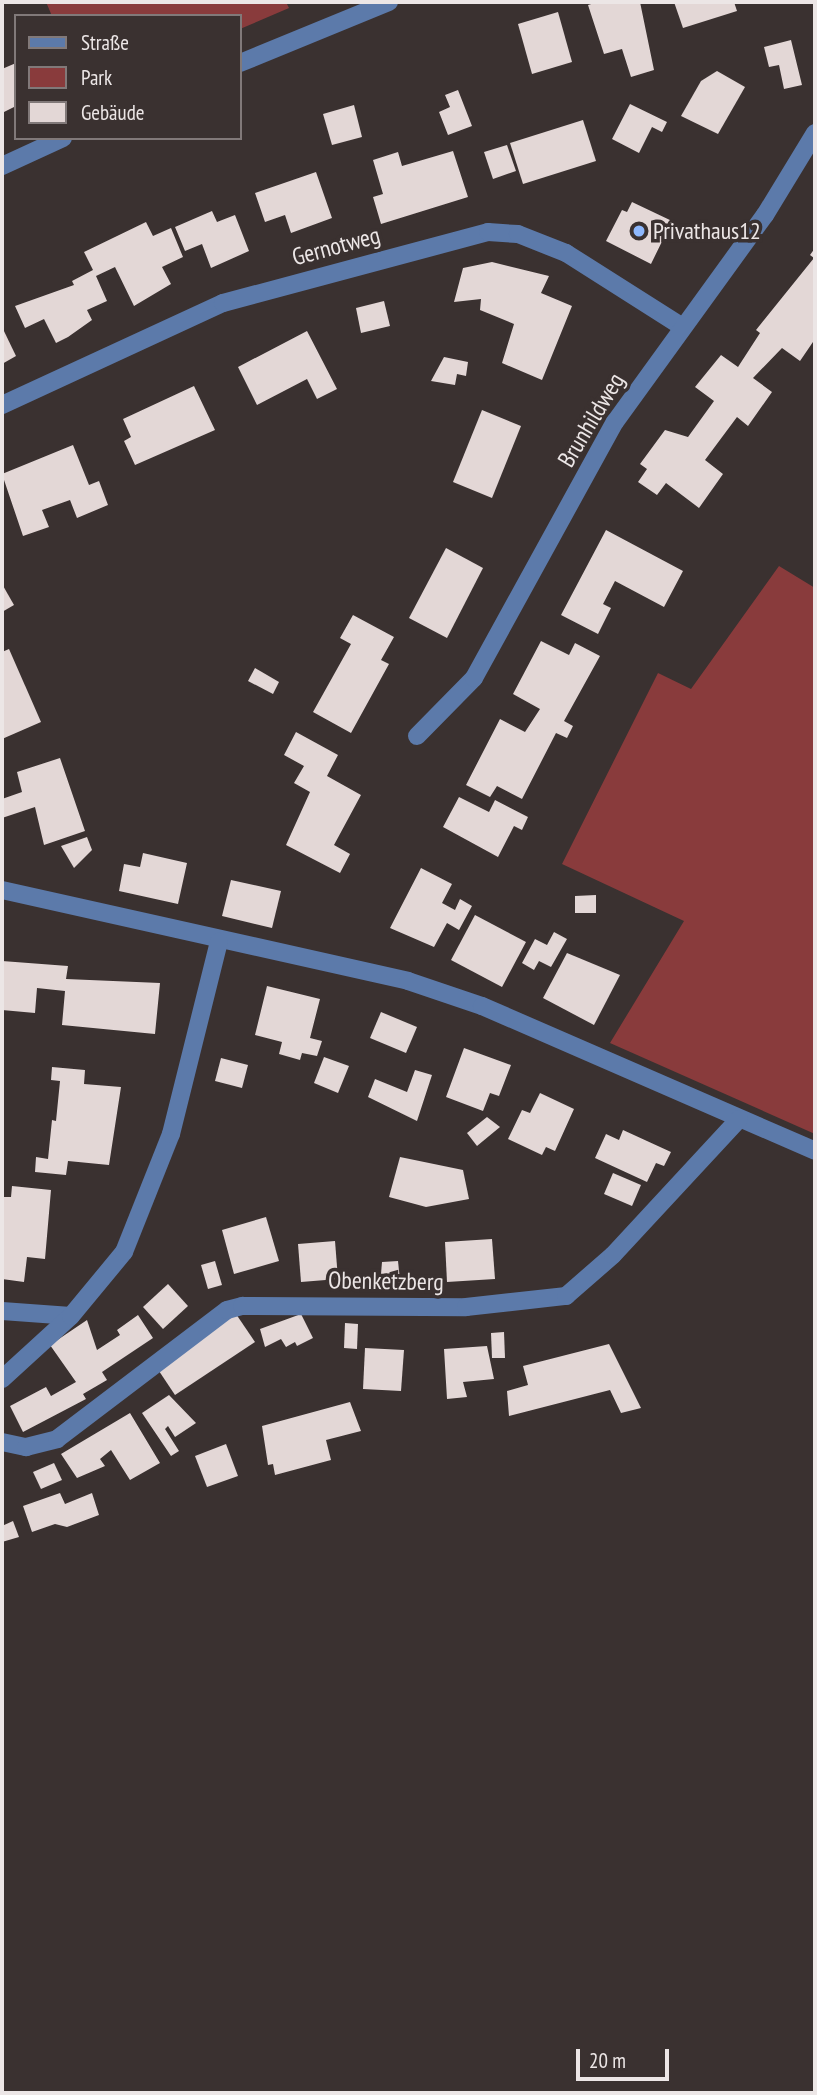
<!DOCTYPE html>
<meta charset="utf-8">
<style>
body{margin:0}
#map{position:relative;width:817px;height:2095px;overflow:hidden;background:#3a3130;font-family:"PT Sans Narrow",sans-serif}
div>[style]{position:absolute}
.green>*{inset:0;background:#893b3c}
.building>*{inset:0;background:#e3d7d6}
.minor>*{height:18px;margin:-9px;padding:0 9px;transform-origin:9px;border-radius:9px;background:#5c7aaa}
.dots>*{width:19px;height:19px;translate:-50% -50%;box-sizing:border-box;border:4px solid #3a3130;border-radius:50%}
span{translate:-50% -50%;white-space:nowrap;text-align:center;line-height:1.15;-webkit-text-stroke:7px #3a3130;paint-order:stroke}
.poi-label{font-size:24px;color:#ece6e6}
.left{translate:0 -50%;text-align:left}
.street-label{font-size:24px;color:#ece6e6}
.frame{position:absolute;inset:0;border:4px solid #ece6e6;pointer-events:none}
.legend{position:absolute;left:14px;top:14px;width:228px;height:126px;box-sizing:border-box;background:#3a3130;border:2px solid #817979;margin:0;padding:9px 12px;list-style:none;font-size:21px;color:#ece6e6}
.legend li{display:flex;align-items:center;gap:14px;height:35px}
.legend b{width:35px;border:2px solid #817979}
.scale{position:absolute;left:576px;top:2049px;width:93px;height:32px;box-sizing:border-box;border:4px solid #ece6e6;border-top:0;padding-left:9px;font-size:21px;line-height:24px;white-space:nowrap;color:#ece6e6;-webkit-text-stroke:5px #3a3130;paint-order:stroke}
</style>
<div id="map">
<div class="green">
<div style="clip-path:polygon(46px 2px,286px 2px,289px 8px,240px 29px,240px 16px,52px 16px)"></div>
<div style="clip-path:polygon(779px 566px,815px 588px,815px 1134px,610px 1043px,684px 921px,562px 864px,658px 673px,691px 689px)"></div>
</div>
<div class="building">
<div style="clip-path:polygon(598px 2px,640px 2px,654px 70px,631px 77px,622px 49px,604px 54px,588px 5px)"></div>
<div style="clip-path:polygon(674px 2px,734px 2px,737px 11px,683px 28px)"></div>
<div style="clip-path:polygon(558px 12px,572px 62px,532px 74px,518px 24px)"></div>
<div style="clip-path:polygon(791px 40px,802px 85px,784px 89px,779px 65px,769px 67px,764px 47px)"></div>
<div style="clip-path:polygon(16px 63px,16px 106px,2px 113px,2px 69px)"></div>
<div style="clip-path:polygon(717px 71px,745px 87px,718px 134px,681px 116px,701px 81px)"></div>
<div style="clip-path:polygon(458px 90px,472px 126px,448px 135px,439px 112px,450px 107px,445px 95px)"></div>
<div style="clip-path:polygon(630px 104px,667px 122px,662px 132px,652px 127px,639px 153px,612px 139px)"></div>
<div style="clip-path:polygon(354px 105px,362px 137px,332px 145px,323px 114px)"></div>
<div style="clip-path:polygon(583px 120px,596px 161px,523px 184px,510px 143px)"></div>
<div style="clip-path:polygon(507px 145px,516px 171px,493px 179px,484px 152px)"></div>
<div style="clip-path:polygon(453px 151px,468px 197px,381px 224px,373px 197px,383px 194px,373px 160px,398px 152px,402px 166px)"></div>
<div style="clip-path:polygon(316px 172px,332px 218px,291px 233px,285px 215px,265px 222px,255px 193px)"></div>
<div style="clip-path:polygon(632px 202px,672px 221px,651px 264px,606px 241px,622px 210px,627px 212px)"></div>
<div style="clip-path:polygon(212px 211px,217px 222px,235px 215px,249px 251px,211px 268px,202px 244px,185px 251px,175px 227px)"></div>
<div style="clip-path:polygon(146px 222px,153px 236px,171px 228px,183px 257px,162px 267px,171px 284px,134px 306px,115px 267px,96px 276px,107px 301px,87px 310px,92px 320px,68px 337px,56px 343px,44px 319px,25px 328px,15px 306px,74px 285px,72px 281px,93px 270px,84px 252px)"></div>
<div style="clip-path:polygon(815px 248px,815px 339px,800px 361px,782px 348px,753px 378px,772px 392px,748px 426px,737px 417px,705px 460px,723px 474px,699px 508px,666px 483px,657px 495px,638px 482px,647px 469px,640px 464px,665px 430px,688px 437px,714px 401px,695px 387px,721px 355px,738px 367px,760px 333px,756px 330px,814px 258px,810px 255px)"></div>
<div style="clip-path:polygon(492px 262px,549px 276px,541px 293px,572px 306px,542px 380px,502px 363px,514px 324px,480px 310px,481px 299px,454px 302px,463px 268px)"></div>
<div style="clip-path:polygon(384px 301px,390px 326px,361px 333px,356px 308px)"></div>
<div style="clip-path:polygon(2px 327px,16px 356px,2px 364px)"></div>
<div style="clip-path:polygon(307px 331px,337px 389px,317px 399px,307px 379px,257px 405px,238px 367px)"></div>
<div style="clip-path:polygon(444px 357px,468px 362px,466px 376px,457px 374px,455px 385px,431px 381px)"></div>
<div style="clip-path:polygon(194px 386px,215px 430px,135px 465px,124px 441px,131px 437px,123px 419px)"></div>
<div style="clip-path:polygon(482px 410px,521px 426px,492px 498px,453px 482px)"></div>
<div style="clip-path:polygon(73px 445px,89px 485px,99px 481px,108px 505px,77px 518px,70px 500px,42px 510px,49px 527px,23px 536px,2px 474px)"></div>
<div style="clip-path:polygon(606px 530px,683px 571px,664px 607px,615px 581px,603px 604px,611px 608px,598px 634px,561px 615px)"></div>
<div style="clip-path:polygon(446px 548px,483px 568px,447px 638px,409px 618px)"></div>
<div style="clip-path:polygon(2px 584px,14px 605px,2px 612px)"></div>
<div style="clip-path:polygon(353px 615px,394px 637px,381px 660px,389px 664px,351px 733px,313px 712px,351px 644px,340px 638px)"></div>
<div style="clip-path:polygon(541px 641px,569px 655px,575px 643px,600px 656px,564px 721px,573px 726px,567px 738px,556px 733px,522px 799px,497px 786px,490px 797px,466px 785px,500px 719px,525px 732px,540px 709px,513px 694px)"></div>
<div style="clip-path:polygon(9px 649px,41px 722px,2px 739px,2px 652px)"></div>
<div style="clip-path:polygon(255px 668px,279px 682px,273px 694px,248px 681px)"></div>
<div style="clip-path:polygon(296px 732px,338px 755px,327px 776px,361px 795px,334px 845px,350px 854px,340px 873px,286px 845px,310px 792px,294px 783px,304px 766px,284px 755px)"></div>
<div style="clip-path:polygon(60px 758px,85px 831px,44px 845px,35px 807px,2px 818px,2px 799px,22px 792px,17px 772px)"></div>
<div style="clip-path:polygon(459px 797px,489px 812px,495px 800px,528px 817px,522px 830px,514px 826px,498px 857px,443px 827px)"></div>
<div style="clip-path:polygon(87px 837px,92px 850px,74px 868px,61px 846px)"></div>
<div style="clip-path:polygon(143px 853px,187px 863px,178px 904px,119px 891px,124px 864px,140px 867px)"></div>
<div style="clip-path:polygon(421px 868px,452px 884px,442px 903px,455px 910px,460px 899px,472px 906px,459px 930px,447px 923px,434px 947px,390px 928px)"></div>
<div style="clip-path:polygon(231px 880px,281px 891px,272px 928px,222px 916px)"></div>
<div style="clip-path:polygon(596px 895px,596px 913px,575px 913px,575px 896px)"></div>
<div style="clip-path:polygon(475px 915px,526px 942px,502px 987px,451px 960px)"></div>
<div style="clip-path:polygon(554px 932px,567px 939px,551px 967px,539px 961px,534px 970px,522px 963px,535px 939px,547px 945px)"></div>
<div style="clip-path:polygon(567px 953px,620px 975px,594px 1025px,543px 998px)"></div>
<div style="clip-path:polygon(2px 961px,68px 966px,66px 979px,160px 983px,155px 1034px,62px 1025px,65px 991px,37px 988px,35px 1013px,2px 1010px)"></div>
<div style="clip-path:polygon(267px 986px,320px 999px,310px 1038px,322px 1041px,317px 1056px,302px 1053px,300px 1060px,279px 1054px,282px 1042px,255px 1035px)"></div>
<div style="clip-path:polygon(381px 1012px,417px 1027px,406px 1053px,370px 1038px)"></div>
<div style="clip-path:polygon(464px 1048px,511px 1065px,499px 1096px,490px 1093px,483px 1111px,446px 1097px)"></div>
<div style="clip-path:polygon(324px 1057px,349px 1066px,338px 1093px,314px 1083px)"></div>
<div style="clip-path:polygon(221px 1058px,248px 1065px,242px 1088px,215px 1081px)"></div>
<div style="clip-path:polygon(52px 1067px,85px 1070px,84px 1084px,121px 1087px,109px 1165px,68px 1161px,66px 1175px,35px 1172px,36px 1157px,48px 1159px,52px 1120px,56px 1121px,60px 1081px,51px 1080px)"></div>
<div style="clip-path:polygon(415px 1070px,432px 1075px,417px 1121px,368px 1097px,375px 1079px,407px 1092px)"></div>
<div style="clip-path:polygon(540px 1093px,574px 1109px,555px 1151px,546px 1147px,542px 1155px,508px 1139px,522px 1110px,530px 1113px)"></div>
<div style="clip-path:polygon(487px 1117px,500px 1127px,477px 1146px,467px 1133px)"></div>
<div style="clip-path:polygon(623px 1130px,671px 1152px,664px 1166px,656px 1163px,647px 1182px,595px 1158px,606px 1134px,619px 1140px)"></div>
<div style="clip-path:polygon(400px 1157px,463px 1170px,469px 1199px,426px 1207px,389px 1197px)"></div>
<div style="clip-path:polygon(613px 1173px,641px 1185px,632px 1206px,604px 1194px)"></div>
<div style="clip-path:polygon(12px 1186px,51px 1190px,45px 1259px,27px 1257px,24px 1282px,2px 1279px,2px 1197px,11px 1197px)"></div>
<div style="clip-path:polygon(266px 1217px,279px 1261px,234px 1274px,222px 1230px)"></div>
<div style="clip-path:polygon(492px 1239px,495px 1279px,447px 1282px,445px 1242px)"></div>
<div style="clip-path:polygon(335px 1241px,338px 1279px,301px 1282px,298px 1244px)"></div>
<div style="clip-path:polygon(215px 1261px,222px 1285px,208px 1289px,201px 1265px)"></div>
<div style="clip-path:polygon(398px 1261px,401px 1290px,380px 1286px,382px 1262px)"></div>
<div style="clip-path:polygon(168px 1284px,188px 1306px,163px 1329px,143px 1307px)"></div>
<div style="clip-path:polygon(236px 1314px,255px 1342px,175px 1395px,157px 1368px)"></div>
<div style="clip-path:polygon(301px 1314px,313px 1338px,297px 1346px,295px 1342px,286px 1347px,281px 1339px,265px 1347px,260px 1329px)"></div>
<div style="clip-path:polygon(138px 1315px,153px 1338px,102px 1372px,107px 1380px,83px 1394px,86px 1399px,23px 1432px,10px 1406px,46px 1387px,51px 1396px,76px 1382px,50px 1345px,87px 1320px,97px 1350px,120px 1335px,117px 1330px)"></div>
<div style="clip-path:polygon(345px 1323px,358px 1324px,357px 1349px,344px 1348px)"></div>
<div style="clip-path:polygon(504px 1332px,505px 1358px,492px 1358px,491px 1333px)"></div>
<div style="clip-path:polygon(609px 1344px,641px 1408px,621px 1413px,610px 1390px,509px 1416px,507px 1391px,528px 1385px,523px 1366px)"></div>
<div style="clip-path:polygon(487px 1346px,494px 1379px,463px 1382px,467px 1397px,447px 1399px,444px 1349px)"></div>
<div style="clip-path:polygon(365px 1348px,404px 1350px,401px 1391px,363px 1389px)"></div>
<div style="clip-path:polygon(169px 1395px,196px 1423px,175px 1437px,168px 1426px,165px 1429px,179px 1451px,171px 1456px,142px 1413px)"></div>
<div style="clip-path:polygon(350px 1402px,361px 1431px,326px 1440px,331px 1460px,275px 1475px,273px 1464px,268px 1465px,262px 1426px)"></div>
<div style="clip-path:polygon(130px 1413px,160px 1463px,130px 1480px,111px 1450px,100px 1459px,105px 1466px,77px 1478px,61px 1454px)"></div>
<div style="clip-path:polygon(226px 1444px,238px 1476px,207px 1487px,195px 1456px)"></div>
<div style="clip-path:polygon(54px 1463px,62px 1480px,41px 1489px,33px 1472px)"></div>
<div style="clip-path:polygon(60px 1493px,65px 1504px,92px 1493px,99px 1515px,67px 1527px,55px 1524px,32px 1532px,23px 1506px)"></div>
<div style="clip-path:polygon(13px 1521px,19px 1537px,2px 1542px,2px 1526px)"></div>
</div>
<div class="minor">
<div style="left:240px;top:63px;width:161px;rotate:-22.3deg"></div>
<div style="left:2px;top:166px;width:67px;rotate:-24.7deg"></div>
<div style="left:2px;top:405px;width:243px;rotate:-24.8deg"></div>
<div style="left:223px;top:303px;width:274px;rotate:-15deg"></div>
<div style="left:488px;top:232px;width:30px;rotate:4deg"></div>
<div style="left:518px;top:234px;width:52px;rotate:21.6deg"></div>
<div style="left:566px;top:253px;width:136px;rotate:32.4deg"></div>
<div style="left:417px;top:736px;width:81px;rotate:-45.5deg"></div>
<div style="left:474px;top:678px;width:292px;rotate:-61.2deg"></div>
<div style="left:615px;top:422px;width:256px;rotate:-54.1deg"></div>
<div style="left:765px;top:215px;width:96px;rotate:-58.6deg"></div>
<div style="left:2px;top:890px;width:416px;rotate:12.6deg"></div>
<div style="left:408px;top:981px;width:78px;rotate:18.7deg"></div>
<div style="left:482px;top:1006px;width:363px;rotate:23.5deg"></div>
<div style="left:2px;top:1311px;width:69px;rotate:4.1deg"></div>
<div style="left:2px;top:1379px;width:93px;rotate:-42.4deg"></div>
<div style="left:71px;top:1316px;width:83px;rotate:-50.4deg"></div>
<div style="left:124px;top:1252px;width:127px;rotate:-68.3deg"></div>
<div style="left:171px;top:1134px;width:198px;rotate:-76deg"></div>
<div style="left:2px;top:1442px;width:25px;rotate:12deg"></div>
<div style="left:26px;top:1447px;width:32px;rotate:-14deg"></div>
<div style="left:57px;top:1439px;width:213px;rotate:-37.2deg"></div>
<div style="left:227px;top:1310px;width:16px;rotate:-15deg"></div>
<div style="left:242px;top:1306px;width:224px;rotate:0.3deg"></div>
<div style="left:466px;top:1307px;width:101px;rotate:-6.3deg"></div>
<div style="left:566px;top:1296px;width:62px;rotate:-41.1deg"></div>
<div style="left:613px;top:1255px;width:185px;rotate:-47.2deg"></div>
</div>
<div class="dots">
<div style="left:639px;top:231px;background:#8eb8fd"></div>
</div>
<div class="poi-label">
<span class="left" style="left:653px;top:231px">Privathaus12</span>
</div>
<div class="street-label">
<span style="left:336px;top:246px;rotate:-15deg">Gernotweg</span>
<span style="left:591px;top:420px;rotate:-59deg">Brunhildweg</span>
<span style="left:386px;top:1281px;rotate:1deg">Obenketzberg</span>
</div>
<div class="frame"></div>
<ul class="legend">
<li><b style="height:9px;background:#5c7aaa"></b>Straße</li>
<li><b style="height:19px;background:#893b3c"></b>Park</li>
<li><b style="height:19px;background:#e3d7d6"></b>Gebäude</li>
</ul>
<div class="scale">20 m</div>
</div>
